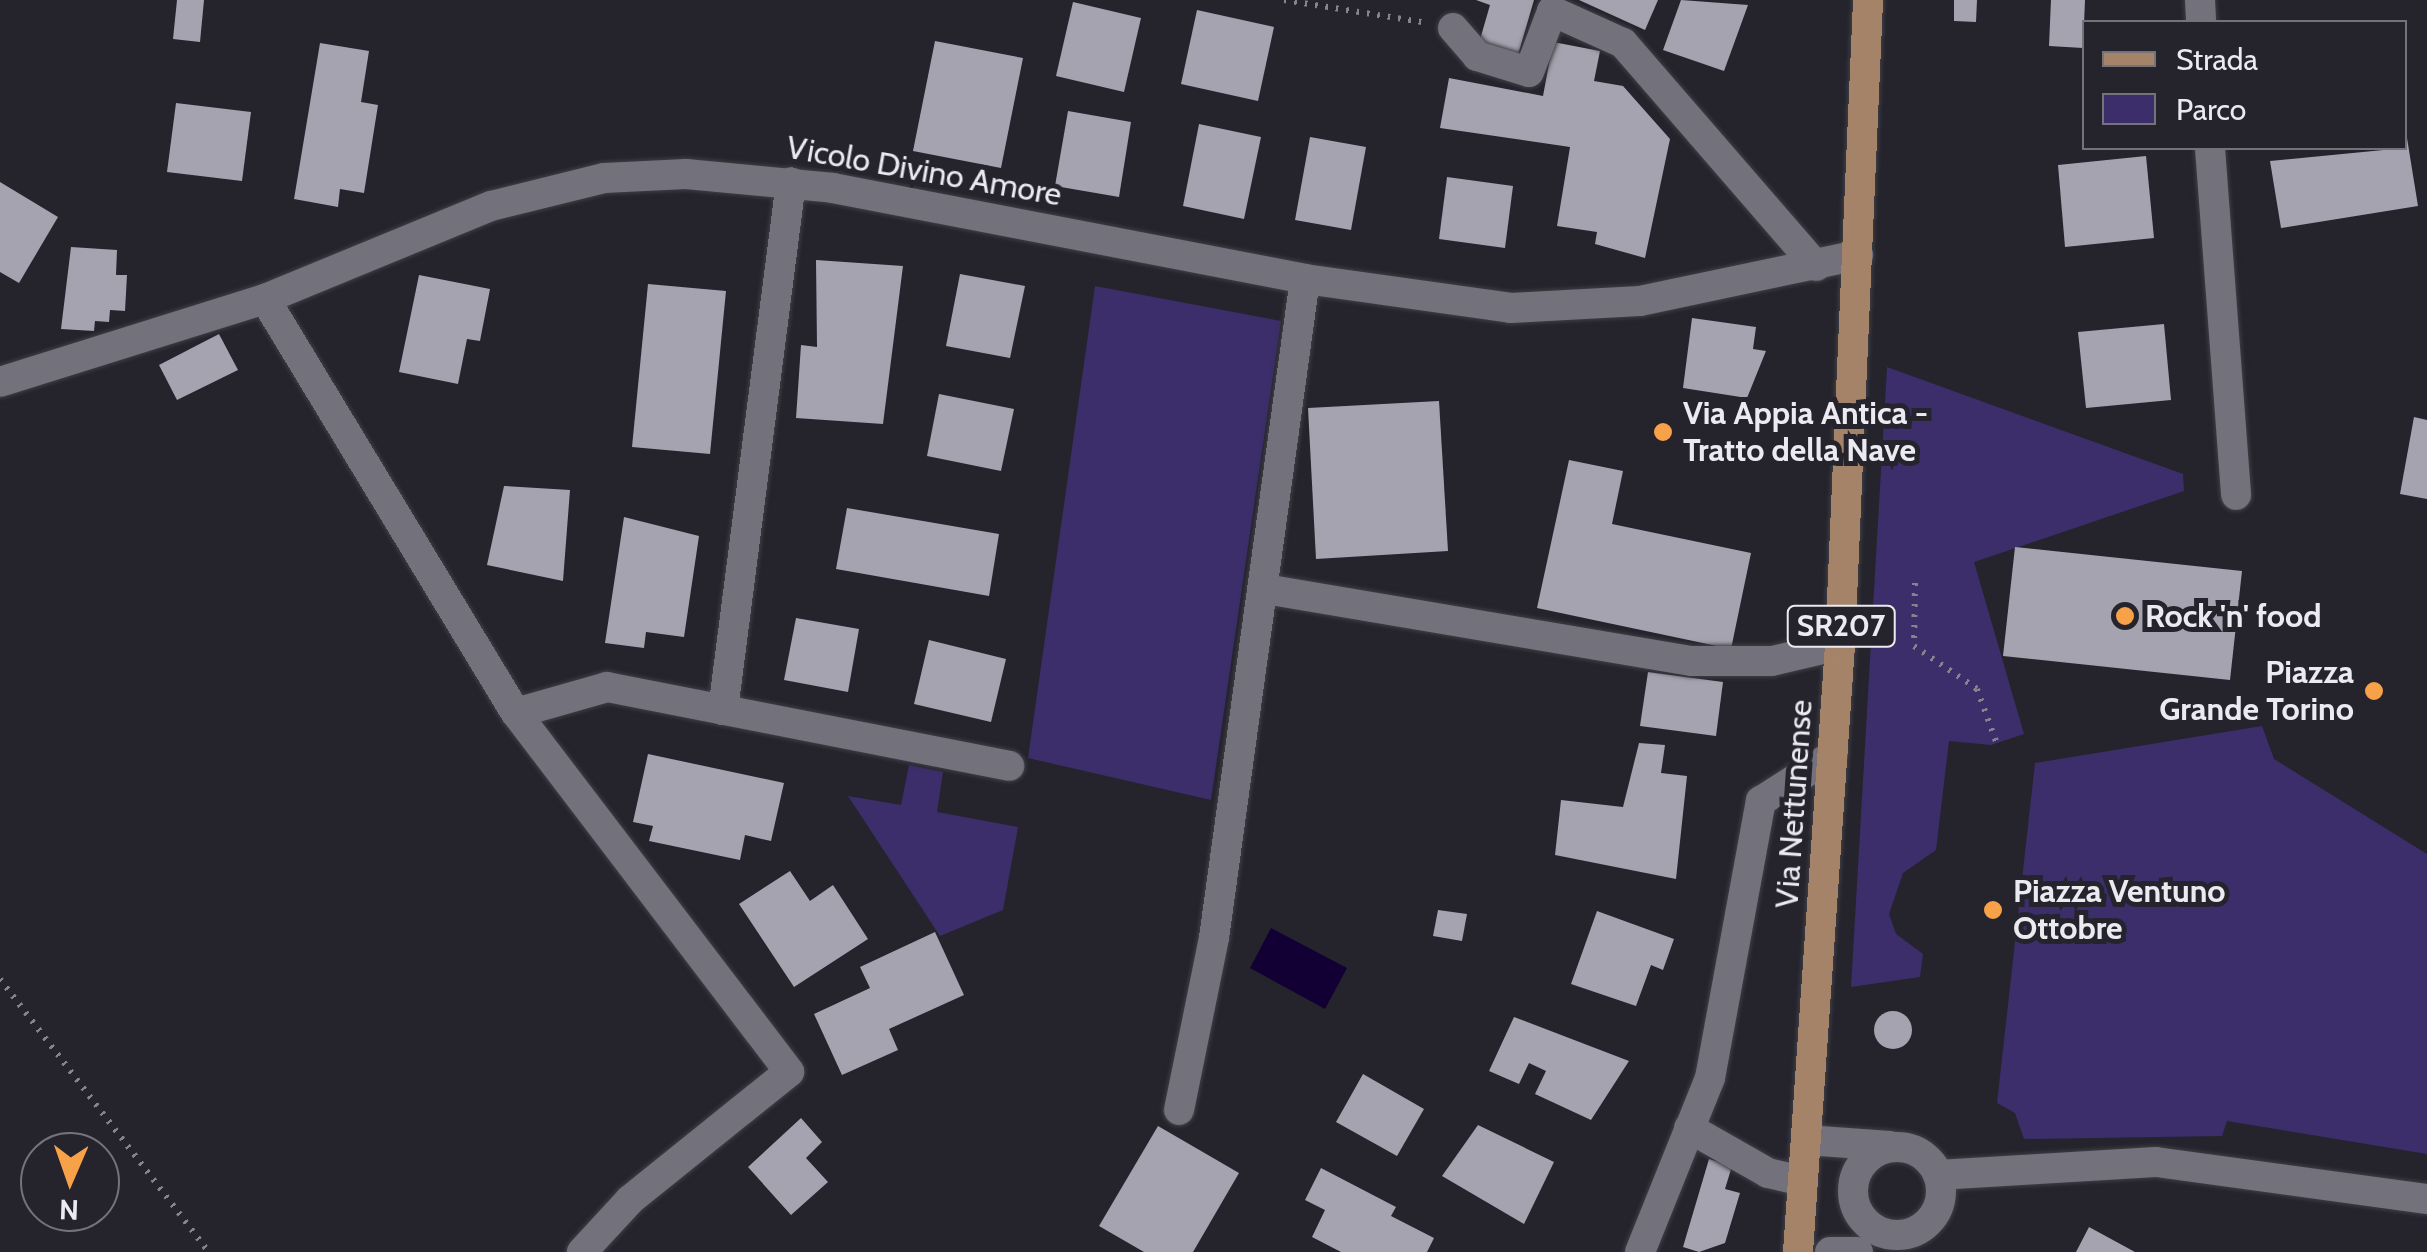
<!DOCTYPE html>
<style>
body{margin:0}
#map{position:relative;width:2427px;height:1252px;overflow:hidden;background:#25242d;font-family:Cabin,sans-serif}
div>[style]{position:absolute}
.green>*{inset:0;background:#3b2e6a}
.water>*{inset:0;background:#120035}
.building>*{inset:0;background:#a4a3af}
.round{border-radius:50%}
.path>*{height:6px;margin-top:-3px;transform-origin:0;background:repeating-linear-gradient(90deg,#85848c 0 2.5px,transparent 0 10.5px)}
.roads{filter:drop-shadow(0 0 2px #3f3e45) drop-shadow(0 0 2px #3f3e45)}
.minor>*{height:30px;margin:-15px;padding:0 15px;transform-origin:15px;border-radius:15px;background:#72717c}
.minor>.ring{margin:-15px;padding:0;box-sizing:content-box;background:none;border:30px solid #72717c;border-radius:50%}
.major>*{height:30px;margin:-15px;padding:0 15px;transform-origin:15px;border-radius:15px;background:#a58368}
.dots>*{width:28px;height:28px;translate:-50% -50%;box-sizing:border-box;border:5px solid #25242d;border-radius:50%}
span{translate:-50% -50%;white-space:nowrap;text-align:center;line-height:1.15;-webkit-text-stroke:10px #25242d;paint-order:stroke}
.shield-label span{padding:2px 8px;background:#25242d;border:2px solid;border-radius:8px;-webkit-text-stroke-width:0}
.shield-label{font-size:30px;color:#ebeaf1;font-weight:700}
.street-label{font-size:32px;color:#ebeaf1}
.poi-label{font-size:32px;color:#ebeaf1;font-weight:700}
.left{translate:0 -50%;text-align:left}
.right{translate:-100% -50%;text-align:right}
.legend{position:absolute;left:2082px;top:20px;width:325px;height:130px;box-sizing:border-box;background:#25242d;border:2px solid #74737b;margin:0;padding:12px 18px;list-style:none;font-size:30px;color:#ebeaf1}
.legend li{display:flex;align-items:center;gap:20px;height:50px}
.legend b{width:50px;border:2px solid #74737b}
.north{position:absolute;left:20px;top:1132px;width:100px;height:100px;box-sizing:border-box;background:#25242d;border:2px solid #74737b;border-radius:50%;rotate:182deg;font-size:28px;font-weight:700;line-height:40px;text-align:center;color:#ebeaf1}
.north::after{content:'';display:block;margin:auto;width:35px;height:45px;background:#f7a149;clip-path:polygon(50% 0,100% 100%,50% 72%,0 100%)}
</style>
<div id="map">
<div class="green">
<div style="clip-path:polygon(1095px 286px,1281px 321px,1211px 800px,1028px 758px)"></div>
<div style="clip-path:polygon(1887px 367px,2183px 474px,2184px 491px,1974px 562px,2024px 734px,1991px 745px,1949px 741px,1936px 850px,1903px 873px,1889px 914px,1896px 934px,1923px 954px,1920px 977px,1851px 987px)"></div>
<div style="clip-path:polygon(2262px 726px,2274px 759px,2427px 854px,2427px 1154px,2227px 1121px,2222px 1136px,2024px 1139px,2015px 1113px,1997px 1103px,2035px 763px)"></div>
<div style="clip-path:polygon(909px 765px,943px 772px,937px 812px,1018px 827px,1003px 910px,940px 936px,848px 796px,901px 805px)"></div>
</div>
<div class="water">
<div style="clip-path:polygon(1271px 928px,1347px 968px,1325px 1009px,1250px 968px)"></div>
</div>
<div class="building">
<div style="clip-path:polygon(177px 0,204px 0,200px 42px,173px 39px)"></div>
<div style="clip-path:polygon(1534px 0,1518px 55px,1479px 43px,1490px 5px,1476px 0)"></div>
<div style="clip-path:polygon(1579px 0,1658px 0,1645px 30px)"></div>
<div style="clip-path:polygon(1681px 0,1748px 5px,1724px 71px,1663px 50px)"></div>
<div style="clip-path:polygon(1954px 0,1977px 0,1976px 22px,1954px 21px)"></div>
<div style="clip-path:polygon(2051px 0,2085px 0,2083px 48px,2049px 46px)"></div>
<div style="clip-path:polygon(1073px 2px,1141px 18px,1124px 92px,1056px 76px)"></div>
<div style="clip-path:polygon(1197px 10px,1274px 27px,1258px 101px,1181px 84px)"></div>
<div style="clip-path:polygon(935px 41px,1023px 58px,1001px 168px,913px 151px)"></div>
<div style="clip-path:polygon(1553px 42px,1600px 51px,1594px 81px,1623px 86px,1670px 139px,1645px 258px,1595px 244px,1597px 232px,1557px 226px,1570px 147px,1440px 128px,1449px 78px,1543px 96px)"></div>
<div style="clip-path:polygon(320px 43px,369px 51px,361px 102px,378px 105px,364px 193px,340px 189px,338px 207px,294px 199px)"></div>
<div style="clip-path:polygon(176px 103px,251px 112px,242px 181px,167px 172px)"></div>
<div style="clip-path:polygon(1068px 111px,1131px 122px,1119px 197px,1055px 186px)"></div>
<div style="clip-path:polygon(1199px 124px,1261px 137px,1244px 219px,1183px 206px)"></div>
<div style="clip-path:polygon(1310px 137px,1366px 147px,1351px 230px,1295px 220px)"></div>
<div style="clip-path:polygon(2407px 138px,2418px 206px,2281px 228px,2270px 161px,2404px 148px)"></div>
<div style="clip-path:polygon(2146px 156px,2154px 238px,2065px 247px,2058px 165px)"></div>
<div style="clip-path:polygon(1447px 177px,1513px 186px,1505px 248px,1439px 239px)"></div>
<div style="clip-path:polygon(0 182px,58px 217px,19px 283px,0 272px)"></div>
<div style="clip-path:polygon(71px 247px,117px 250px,116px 275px,127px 275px,125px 311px,110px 310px,109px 322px,95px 321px,94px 331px,61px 329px)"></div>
<div style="clip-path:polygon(816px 260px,903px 266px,883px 424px,796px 418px,801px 345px,817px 347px)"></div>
<div style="clip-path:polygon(960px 274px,1025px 286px,1010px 358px,946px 346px)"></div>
<div style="clip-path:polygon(419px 275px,490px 289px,480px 341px,467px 339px,458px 384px,399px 372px)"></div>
<div style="clip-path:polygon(648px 284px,726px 291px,710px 454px,632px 447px)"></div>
<div style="clip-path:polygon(1692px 318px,1756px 327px,1753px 349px,1766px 351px,1747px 398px,1683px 388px)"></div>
<div style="clip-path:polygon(2164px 324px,2171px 400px,2086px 408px,2078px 332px)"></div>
<div style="clip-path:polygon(219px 334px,238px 370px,177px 400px,159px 365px)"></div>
<div style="clip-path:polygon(939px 394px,1014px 409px,1001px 471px,927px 456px)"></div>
<div style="clip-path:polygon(1439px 401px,1448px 551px,1316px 559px,1308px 408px)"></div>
<div style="clip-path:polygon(2414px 417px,2427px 420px,2427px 499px,2400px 494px)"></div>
<div style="clip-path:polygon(1569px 460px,1623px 471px,1612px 524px,1751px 553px,1731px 649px,1537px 608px)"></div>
<div style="clip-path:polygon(504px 486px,570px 490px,563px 581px,487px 565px)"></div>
<div style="clip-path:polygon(847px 508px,999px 534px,989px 596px,836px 569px)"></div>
<div style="clip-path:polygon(624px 517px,699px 536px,684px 637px,646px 632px,644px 648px,605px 643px)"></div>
<div style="clip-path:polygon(2015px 547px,2242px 571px,2230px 680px,2003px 656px)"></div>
<div style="clip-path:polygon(796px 618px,859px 629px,848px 692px,784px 680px)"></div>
<div style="clip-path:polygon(929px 640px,1006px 659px,991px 722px,914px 704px)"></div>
<div style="clip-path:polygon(1648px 672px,1723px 682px,1716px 736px,1640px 726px)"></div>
<div style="clip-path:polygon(1639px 743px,1665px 745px,1661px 773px,1687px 776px,1676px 879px,1555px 855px,1561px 800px,1623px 807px)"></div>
<div style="clip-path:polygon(648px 754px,784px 783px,771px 841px,745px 835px,740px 860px,649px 841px,653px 826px,633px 822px)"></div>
<div style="clip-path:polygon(790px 871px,810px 901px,833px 885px,868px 939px,794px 987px,739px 904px)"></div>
<div style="clip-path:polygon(1438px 910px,1467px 914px,1462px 941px,1433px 936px)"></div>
<div style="clip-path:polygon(1597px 911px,1674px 939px,1663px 970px,1651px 965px,1636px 1006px,1571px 984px)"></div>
<div style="clip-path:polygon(935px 932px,964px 995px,889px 1029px,898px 1050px,842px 1075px,814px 1014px,870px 988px,860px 967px)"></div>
<div class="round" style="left:1874px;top:1011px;width:38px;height:38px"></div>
<div style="clip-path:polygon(1514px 1017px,1629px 1061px,1591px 1120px,1535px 1094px,1546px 1071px,1529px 1063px,1519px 1084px,1489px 1071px)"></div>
<div style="clip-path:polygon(1363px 1074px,1424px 1109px,1397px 1156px,1336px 1122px)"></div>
<div style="clip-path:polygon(801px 1118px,822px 1142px,806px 1158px,828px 1182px,791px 1215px,748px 1167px)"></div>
<div style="clip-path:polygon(1478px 1125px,1554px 1162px,1524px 1224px,1442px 1176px)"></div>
<div style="clip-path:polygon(1158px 1126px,1239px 1173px,1193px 1252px,1144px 1252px,1099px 1226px)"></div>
<div style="clip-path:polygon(1709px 1159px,1732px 1166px,1725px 1189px,1740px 1193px,1725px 1243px,1699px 1252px,1683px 1247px)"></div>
<div style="clip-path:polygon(1321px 1168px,1396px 1207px,1391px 1216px,1434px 1238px,1427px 1252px,1341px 1252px,1312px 1237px,1325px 1210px,1305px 1200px)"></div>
<div style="clip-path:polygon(2089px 1227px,2135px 1252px,2076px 1252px)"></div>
</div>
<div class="path">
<div style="left:1284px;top:0;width:140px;rotate:9.1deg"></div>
<div style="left:1915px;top:583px;width:63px;rotate:90.9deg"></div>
<div style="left:1914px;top:646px;width:76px;rotate:34.3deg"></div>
<div style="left:1977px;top:689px;width:62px;rotate:70.1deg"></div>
<div style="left:0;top:979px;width:344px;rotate:52.6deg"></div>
</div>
<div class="roads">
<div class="minor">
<div style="left:2200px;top:0;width:22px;rotate:87deg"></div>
<div style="left:1453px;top:28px;width:37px;rotate:49deg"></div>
<div style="left:1477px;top:56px;width:54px;rotate:17.1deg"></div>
<div style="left:1529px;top:72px;width:65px;rotate:-69.3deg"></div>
<div style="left:1552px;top:11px;width:78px;rotate:24.3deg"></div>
<div style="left:1623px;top:43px;width:295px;rotate:49.1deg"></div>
<div style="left:2210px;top:148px;width:348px;rotate:85.7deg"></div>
<div style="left:265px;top:299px;width:484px;rotate:58.8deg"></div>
<div style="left:516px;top:713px;width:451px;rotate:52.7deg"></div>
<div style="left:789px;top:1072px;width:204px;rotate:141.2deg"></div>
<div style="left:630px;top:1200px;width:71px;rotate:132.7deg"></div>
<div style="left:0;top:382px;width:278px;rotate:-17.4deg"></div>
<div style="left:265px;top:299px;width:244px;rotate:-22.4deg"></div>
<div style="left:491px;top:206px;width:116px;rotate:-13.9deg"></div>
<div style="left:604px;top:178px;width:82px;rotate:-2.8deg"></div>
<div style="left:686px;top:174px;width:148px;rotate:5.4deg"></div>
<div style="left:833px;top:188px;width:481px;rotate:10.9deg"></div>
<div style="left:1305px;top:279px;width:208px;rotate:8deg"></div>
<div style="left:1511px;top:308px;width:129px;rotate:-3.1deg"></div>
<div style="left:1640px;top:301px;width:223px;rotate:-11.9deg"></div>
<div style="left:1265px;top:589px;width:432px;rotate:9.6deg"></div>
<div style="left:1691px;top:661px;width:81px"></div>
<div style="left:1772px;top:661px;width:70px;rotate:-13.2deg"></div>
<div style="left:723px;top:710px;width:532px;rotate:-82.66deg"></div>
<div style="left:516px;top:713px;width:95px;rotate:-15.9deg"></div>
<div style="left:607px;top:687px;width:410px;rotate:11.1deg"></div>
<div style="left:1179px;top:1110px;width:176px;rotate:-78.5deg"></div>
<div style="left:1214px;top:938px;width:665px;rotate:-82.14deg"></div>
<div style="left:1689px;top:1128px;width:91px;rotate:29.7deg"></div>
<div style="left:1768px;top:1173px;width:36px;rotate:13deg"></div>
<div style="left:1806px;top:1140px;width:84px;rotate:4.1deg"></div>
<div class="ring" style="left:1853px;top:1147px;width:58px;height:58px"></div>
<div style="left:1938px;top:1175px;width:218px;rotate:-3.4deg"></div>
<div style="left:2156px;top:1162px;width:274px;rotate:7.8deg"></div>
<div style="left:1640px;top:1252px;width:188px;rotate:-68.1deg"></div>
<div style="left:1710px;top:1078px;width:282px;rotate:-79.6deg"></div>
<div style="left:1761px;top:801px;width:85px;rotate:-32.6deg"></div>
<div style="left:1830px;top:1252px;width:28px"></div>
</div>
<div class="major">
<div style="left:1798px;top:1252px;width:608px;rotate:-86.04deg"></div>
<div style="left:1840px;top:645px;width:646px;rotate:-87.51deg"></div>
</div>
</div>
<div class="dots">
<div style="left:1663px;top:432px;background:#f7a149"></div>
<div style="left:2125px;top:616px;background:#f7a149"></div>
<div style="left:2374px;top:691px;background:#f7a149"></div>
<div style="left:1993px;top:910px;background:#f7a149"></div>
</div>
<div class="shield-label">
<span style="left:1841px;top:626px">SR207</span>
</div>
<div class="street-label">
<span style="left:924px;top:171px;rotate:10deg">Vicolo Divino Amore</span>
<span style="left:1794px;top:804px;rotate:-86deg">Via Nettunense</span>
</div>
<div class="poi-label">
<span class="left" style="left:1683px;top:432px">Via Appia Antica -<br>Tratto della Nave</span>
<span class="left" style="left:2145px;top:616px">Rock 'n' food</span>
<span class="right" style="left:2354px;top:691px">Piazza<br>Grande Torino</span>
<span class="left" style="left:2013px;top:910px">Piazza Ventuno<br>Ottobre</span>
</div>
<ul class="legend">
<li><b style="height:12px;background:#a58368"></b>Strada</li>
<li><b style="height:28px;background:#3b2e6a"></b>Parco</li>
</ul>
<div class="north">N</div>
</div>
